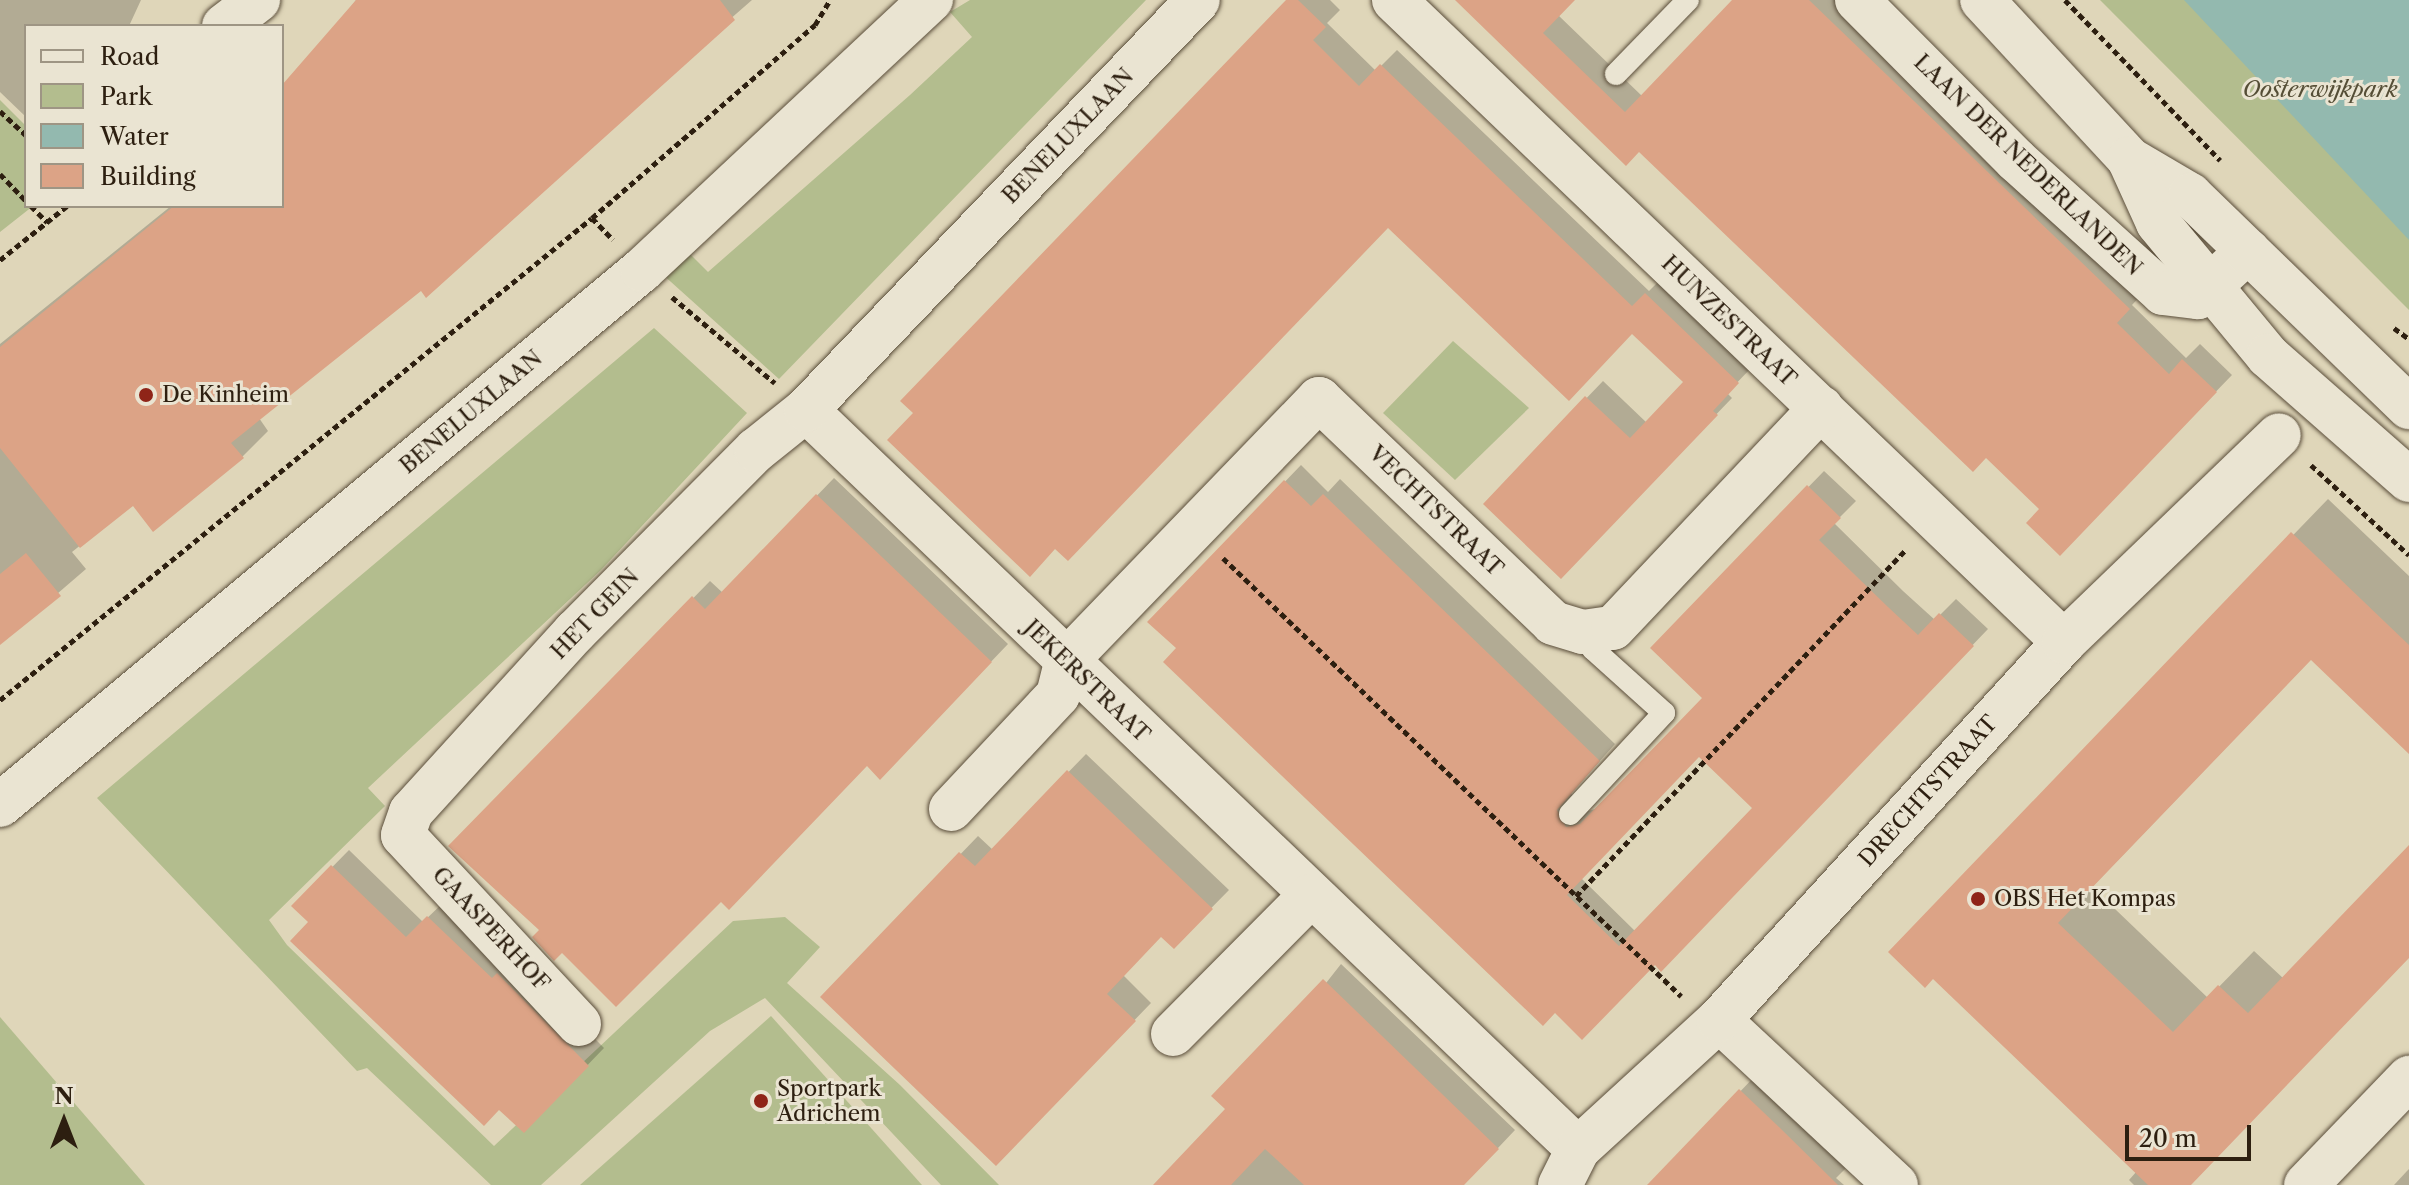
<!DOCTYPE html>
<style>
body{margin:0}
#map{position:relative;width:2409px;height:1185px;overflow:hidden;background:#dfd6b9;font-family:"Libre Caslon Text",serif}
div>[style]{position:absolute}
.green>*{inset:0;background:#b3bd8e}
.water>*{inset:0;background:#93b9af}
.shadow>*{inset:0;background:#0003}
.building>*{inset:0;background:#dca386}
.path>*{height:5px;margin-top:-2.5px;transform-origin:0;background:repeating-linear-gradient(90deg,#2d1f10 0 6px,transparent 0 10px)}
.roads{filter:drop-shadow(0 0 2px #5a4d3a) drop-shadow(0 0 2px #5a4d3a)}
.lane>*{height:22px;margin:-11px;padding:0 11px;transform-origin:11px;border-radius:11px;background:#eae4d2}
.street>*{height:44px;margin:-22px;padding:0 22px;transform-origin:22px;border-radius:22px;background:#eae4d2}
.secondary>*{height:44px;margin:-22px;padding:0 22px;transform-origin:22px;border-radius:22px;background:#eae4d2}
.dots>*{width:22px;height:22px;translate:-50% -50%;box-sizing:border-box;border:4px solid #eae4d2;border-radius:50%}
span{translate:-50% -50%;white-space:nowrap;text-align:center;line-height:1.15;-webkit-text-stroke:6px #eae4d2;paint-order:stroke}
.park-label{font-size:22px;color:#554e36;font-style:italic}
.street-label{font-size:22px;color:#2d1f10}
.poi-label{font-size:22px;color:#2d1f10}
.left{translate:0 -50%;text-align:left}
.legend{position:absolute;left:24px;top:24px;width:260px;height:184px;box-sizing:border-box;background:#eae4d2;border:2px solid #9e9584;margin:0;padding:10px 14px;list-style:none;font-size:24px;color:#2d1f10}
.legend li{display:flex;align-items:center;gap:16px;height:40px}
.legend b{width:40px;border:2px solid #9e9584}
.north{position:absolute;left:24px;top:1081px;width:80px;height:80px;-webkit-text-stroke:6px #eae4d2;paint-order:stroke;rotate:0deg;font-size:22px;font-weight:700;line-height:32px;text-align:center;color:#2d1f10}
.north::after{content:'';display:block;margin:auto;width:28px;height:36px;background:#2d1f10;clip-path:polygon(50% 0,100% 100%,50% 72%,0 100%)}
.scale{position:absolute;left:2125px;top:1125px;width:126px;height:36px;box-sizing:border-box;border:4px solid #2d1f10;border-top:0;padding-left:10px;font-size:24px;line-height:28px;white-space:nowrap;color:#2d1f10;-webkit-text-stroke:6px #eae4d2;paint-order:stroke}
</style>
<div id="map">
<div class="green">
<div style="clip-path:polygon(970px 0,1146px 0,779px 379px,661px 273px,685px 249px,708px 272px,910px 95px,972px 37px,950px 12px)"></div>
<div style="clip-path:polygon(2100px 0,2409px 0,2409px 310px)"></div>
<div style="clip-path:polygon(0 100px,26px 126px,26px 206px,33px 206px,0 232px)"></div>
<div style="clip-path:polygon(654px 328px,747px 413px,601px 570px,368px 788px,385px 806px,269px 920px,287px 945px,494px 1146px,733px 921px,785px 917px,820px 947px,787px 983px,900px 1085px,999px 1185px,941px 1185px,765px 998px,710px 1031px,541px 1185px,491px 1185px,367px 1068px,357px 1071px,97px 798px)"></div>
<div style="clip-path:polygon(1453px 341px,1529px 408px,1455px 480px,1383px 413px)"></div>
<div style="clip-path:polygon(771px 1016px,922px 1185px,580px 1185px)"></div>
<div style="clip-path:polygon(0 1017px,145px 1185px,0 1185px)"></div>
</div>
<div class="water">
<div style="clip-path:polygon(2184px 0,2409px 0,2409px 240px)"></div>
</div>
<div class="shadow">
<div style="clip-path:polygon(0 0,141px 0,129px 26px,26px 26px,26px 117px,0 92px)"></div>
<div style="clip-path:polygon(356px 0,752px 0,421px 289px,259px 418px,268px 431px,242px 457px,133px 503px,72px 552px,86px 569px,0 643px,0 344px,171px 206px,282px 206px,282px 100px)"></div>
<div style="clip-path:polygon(1288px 0,1330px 0,1340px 10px,1327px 23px,1376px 71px,1397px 50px,1649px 291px,1662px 278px,1754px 365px,1727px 393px,1732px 398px,1576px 560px,1485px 504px,1603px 381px,1647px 423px,1686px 382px,1632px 332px,1388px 225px)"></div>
<div style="clip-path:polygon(1457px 0,1573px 0,1558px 15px,1642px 96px,1734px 0,1842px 0,2145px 291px,2132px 305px,2186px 358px,2200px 344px,2232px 375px,2060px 553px,2042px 509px,1987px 455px,1640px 149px)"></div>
<div style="clip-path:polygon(evenodd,1301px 465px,1328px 492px,1340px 479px,1615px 744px,1571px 793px,1582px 813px,1598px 808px,1705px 698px,1652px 648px,1824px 471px,1856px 501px,1834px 523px,1903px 591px,1935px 620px,1956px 599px,1988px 629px,1677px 953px,1655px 963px,1582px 1037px,1150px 622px,1301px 465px,1700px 755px,1755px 808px,1636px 932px,1581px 878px,1700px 755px)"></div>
<div style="clip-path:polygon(834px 478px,1008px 644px,897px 760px,868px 764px,721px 899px,542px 930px,451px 846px,710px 581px,723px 593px)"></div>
<div style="clip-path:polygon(2328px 499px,2409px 576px,2409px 753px,2312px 658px,2092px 887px,2208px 998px,2254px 951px,2284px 979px,2409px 848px,2409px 956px,2190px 1185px,2134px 1185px,2129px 1180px,2137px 1171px,1933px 977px,1891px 952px)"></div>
<div style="clip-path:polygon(1086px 754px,1229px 890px,1174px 946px,1161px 935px,1123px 975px,1151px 1003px,1013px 1146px,823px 997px,978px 836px,993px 850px)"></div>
<div style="clip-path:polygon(349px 850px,423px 922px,445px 901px,515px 958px,604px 1048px,524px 1131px,294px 906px)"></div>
<div style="clip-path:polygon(1341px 964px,1515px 1130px,1463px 1185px,1155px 1185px,1227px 1109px)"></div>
<div style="clip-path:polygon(1758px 1073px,1851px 1163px,1836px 1178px,1844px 1185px,1650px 1185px)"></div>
<div style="clip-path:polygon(2409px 1169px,2409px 1185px,2394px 1185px,2407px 1171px)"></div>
</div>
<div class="building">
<div style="clip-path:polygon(356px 0,720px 0,735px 20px,426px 298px,421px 291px,231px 443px,244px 458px,153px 532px,133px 506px,80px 548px,0 448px,0 347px,174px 206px,282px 206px,282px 85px)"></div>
<div style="clip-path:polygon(1286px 0,1298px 0,1326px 27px,1313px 40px,1359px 86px,1380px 64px,1632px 306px,1645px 293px,1739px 383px,1713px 411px,1718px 415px,1561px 579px,1483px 504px,1585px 396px,1630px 438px,1683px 382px,1632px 334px,1569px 401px,1388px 228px,1068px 561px,1055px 549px,1030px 577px,887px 440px,913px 413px,900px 401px)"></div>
<div style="clip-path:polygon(1455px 0,1575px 0,1543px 33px,1625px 112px,1732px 0,1809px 0,2130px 309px,2117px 323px,2169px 374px,2182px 359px,2217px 392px,2060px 556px,2026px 523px,2039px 509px,1986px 458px,1973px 472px,1639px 152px,1626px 166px)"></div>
<div style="clip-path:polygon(evenodd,1284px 480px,1311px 506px,1323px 494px,1600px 761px,1557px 810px,1566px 827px,1580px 824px,1702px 698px,1650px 648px,1807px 485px,1841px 518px,1819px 540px,1888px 607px,1918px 635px,1939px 613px,1974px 646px,1661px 972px,1655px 965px,1582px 1040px,1555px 1013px,1543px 1026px,1163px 662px,1176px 648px,1147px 622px,1284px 480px,1699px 757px,1752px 808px,1619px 946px,1567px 895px,1699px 757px)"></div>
<div style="clip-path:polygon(816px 494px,992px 662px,880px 780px,867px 766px,729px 910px,721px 902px,616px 1007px,562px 953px,554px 961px,532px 937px,539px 930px,448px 846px,692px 596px,705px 609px)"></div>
<div style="clip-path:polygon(2291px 532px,2409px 645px,2409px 754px,2311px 660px,2058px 923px,2173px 1032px,2218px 985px,2248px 1013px,2409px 845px,2409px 958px,2191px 1185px,2148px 1185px,1933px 979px,1925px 988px,1888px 952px)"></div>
<div style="clip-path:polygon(26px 553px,61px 596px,0 645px,0 574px)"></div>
<div style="clip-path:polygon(1067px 770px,1213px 909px,1174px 949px,1161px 937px,1107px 994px,1136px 1021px,996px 1166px,820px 997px,959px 852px,975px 866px)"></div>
<div style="clip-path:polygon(331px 865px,406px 937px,427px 916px,492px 978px,497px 973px,589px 1066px,524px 1133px,499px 1110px,484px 1126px,290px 941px,308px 922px,291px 906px)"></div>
<div style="clip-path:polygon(1323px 979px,1499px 1149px,1464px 1185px,1304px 1185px,1265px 1149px,1231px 1185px,1153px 1185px,1225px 1109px,1211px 1096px)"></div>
<div style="clip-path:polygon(1739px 1089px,1780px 1128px,1838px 1185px,1647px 1185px)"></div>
</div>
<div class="path">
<div style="left:2065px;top:0;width:223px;rotate:45.9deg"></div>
<div style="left:0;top:111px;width:35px;rotate:43deg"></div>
<div style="left:0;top:174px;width:37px;rotate:46deg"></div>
<div style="left:31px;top:206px;width:23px;rotate:45deg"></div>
<div style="left:592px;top:218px;width:30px;rotate:46deg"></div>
<div style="left:0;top:260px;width:86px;rotate:-38.9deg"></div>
<div style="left:672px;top:297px;width:134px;rotate:39.9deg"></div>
<div style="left:2394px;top:328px;width:19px;rotate:36deg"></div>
<div style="left:2311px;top:465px;width:133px;rotate:42.6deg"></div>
<div style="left:1223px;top:558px;width:634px;rotate:43.72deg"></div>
<div style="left:0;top:700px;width:763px;rotate:-39.15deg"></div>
<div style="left:592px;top:218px;width:295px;rotate:-40.9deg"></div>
<div style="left:815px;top:25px;width:29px;rotate:-59deg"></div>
<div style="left:1576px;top:896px;width:479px;rotate:-46.4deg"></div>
</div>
<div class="roads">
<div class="lane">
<div style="left:1616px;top:74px;width:103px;rotate:-45.8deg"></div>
<div style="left:1570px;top:814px;width:138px;rotate:-47.1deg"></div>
<div style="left:1664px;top:713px;width:96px;rotate:-138deg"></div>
<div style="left:1593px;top:649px;width:20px;rotate:-120deg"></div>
</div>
<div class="street">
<div style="left:1394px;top:0;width:928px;rotate:43.78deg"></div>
<div style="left:1857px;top:0;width:226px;rotate:45.2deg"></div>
<div style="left:2016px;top:160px;width:198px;rotate:42.1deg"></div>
<div style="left:2163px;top:293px;width:35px;rotate:7deg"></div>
<div style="left:2198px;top:297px;width:68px;rotate:-42.6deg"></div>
<div style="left:224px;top:26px;width:43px;rotate:-37.4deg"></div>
<div style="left:806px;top:410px;width:1069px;rotate:43.75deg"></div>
<div style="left:0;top:805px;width:836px;rotate:-39.81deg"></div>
<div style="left:642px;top:270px;width:396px;rotate:-43.1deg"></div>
<div style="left:951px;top:809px;width:156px;rotate:-46.8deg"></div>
<div style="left:1058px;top:695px;width:36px;rotate:-76deg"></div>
<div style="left:1067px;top:660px;width:363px;rotate:-46deg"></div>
<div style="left:1319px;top:399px;width:324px;rotate:43.7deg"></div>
<div style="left:1553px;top:623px;width:31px;rotate:17deg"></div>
<div style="left:1583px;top:632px;width:30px;rotate:-8deg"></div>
<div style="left:1613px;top:628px;width:303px;rotate:-46.6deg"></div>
<div style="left:1719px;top:1020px;width:242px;rotate:43deg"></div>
<div style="left:579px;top:1024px;width:258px;rotate:-133deg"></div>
<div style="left:403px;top:835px;width:24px;rotate:-71deg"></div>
<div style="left:411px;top:812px;width:244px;rotate:-47.7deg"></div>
<div style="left:575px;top:632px;width:257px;rotate:-45.2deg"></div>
<div style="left:756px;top:450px;width:64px;rotate:-38.7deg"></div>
<div style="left:806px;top:410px;width:567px;rotate:-46.29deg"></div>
<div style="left:1173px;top:1034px;width:194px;rotate:-45.2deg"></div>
<div style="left:1560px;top:1185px;width:40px;rotate:-63.4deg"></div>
<div style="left:1578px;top:1149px;width:191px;rotate:-42.5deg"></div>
<div style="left:1719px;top:1020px;width:512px;rotate:-47.61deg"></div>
<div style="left:2064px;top:642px;width:298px;rotate:-43.9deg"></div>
<div style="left:2306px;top:1185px;width:149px;rotate:-46.1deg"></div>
</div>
<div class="secondary">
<div style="left:1982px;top:0;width:217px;rotate:47.2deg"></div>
<div style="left:2129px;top:159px;width:71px;rotate:30.5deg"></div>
<div style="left:2190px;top:195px;width:305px;rotate:44.1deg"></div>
<div style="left:2129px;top:159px;width:70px;rotate:65.6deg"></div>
<div style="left:2158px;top:223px;width:173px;rotate:50.4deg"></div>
<div style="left:2268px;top:356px;width:188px;rotate:41.3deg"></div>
</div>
</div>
<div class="dots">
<div style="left:146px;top:395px;background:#8f2418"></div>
<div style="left:1978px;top:899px;background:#8f2418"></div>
<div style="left:761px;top:1101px;background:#8f2418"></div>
</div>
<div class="park-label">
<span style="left:2320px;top:90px">Oosterwijkpark</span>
</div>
<div class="street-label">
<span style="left:1068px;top:136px;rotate:-46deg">BENELUXLAAN</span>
<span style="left:2028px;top:165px;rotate:44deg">LAAN DER NEDERLANDEN</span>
<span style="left:1729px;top:321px;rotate:44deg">HUNZESTRAAT</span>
<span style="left:471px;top:412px;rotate:-40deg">BENELUXLAAN</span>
<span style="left:1436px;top:511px;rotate:44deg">VECHTSTRAAT</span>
<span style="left:595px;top:614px;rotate:-46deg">HET GEIN</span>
<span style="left:1087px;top:681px;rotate:44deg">JEKERSTRAAT</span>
<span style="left:1928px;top:791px;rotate:-48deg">DRECHTSTRAAT</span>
<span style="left:491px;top:929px;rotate:47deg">GAASPERHOF</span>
</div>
<div class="poi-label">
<span class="left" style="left:162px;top:395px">De Kinheim</span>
<span class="left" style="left:1994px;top:899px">OBS Het Kompas</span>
<span class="left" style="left:777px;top:1101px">Sportpark<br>Adrichem</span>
</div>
<ul class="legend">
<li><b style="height:10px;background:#eae4d2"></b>Road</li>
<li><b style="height:22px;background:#b3bd8e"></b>Park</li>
<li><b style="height:22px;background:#93b9af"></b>Water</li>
<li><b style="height:22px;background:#dca386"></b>Building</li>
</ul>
<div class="north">N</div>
<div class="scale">20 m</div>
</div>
